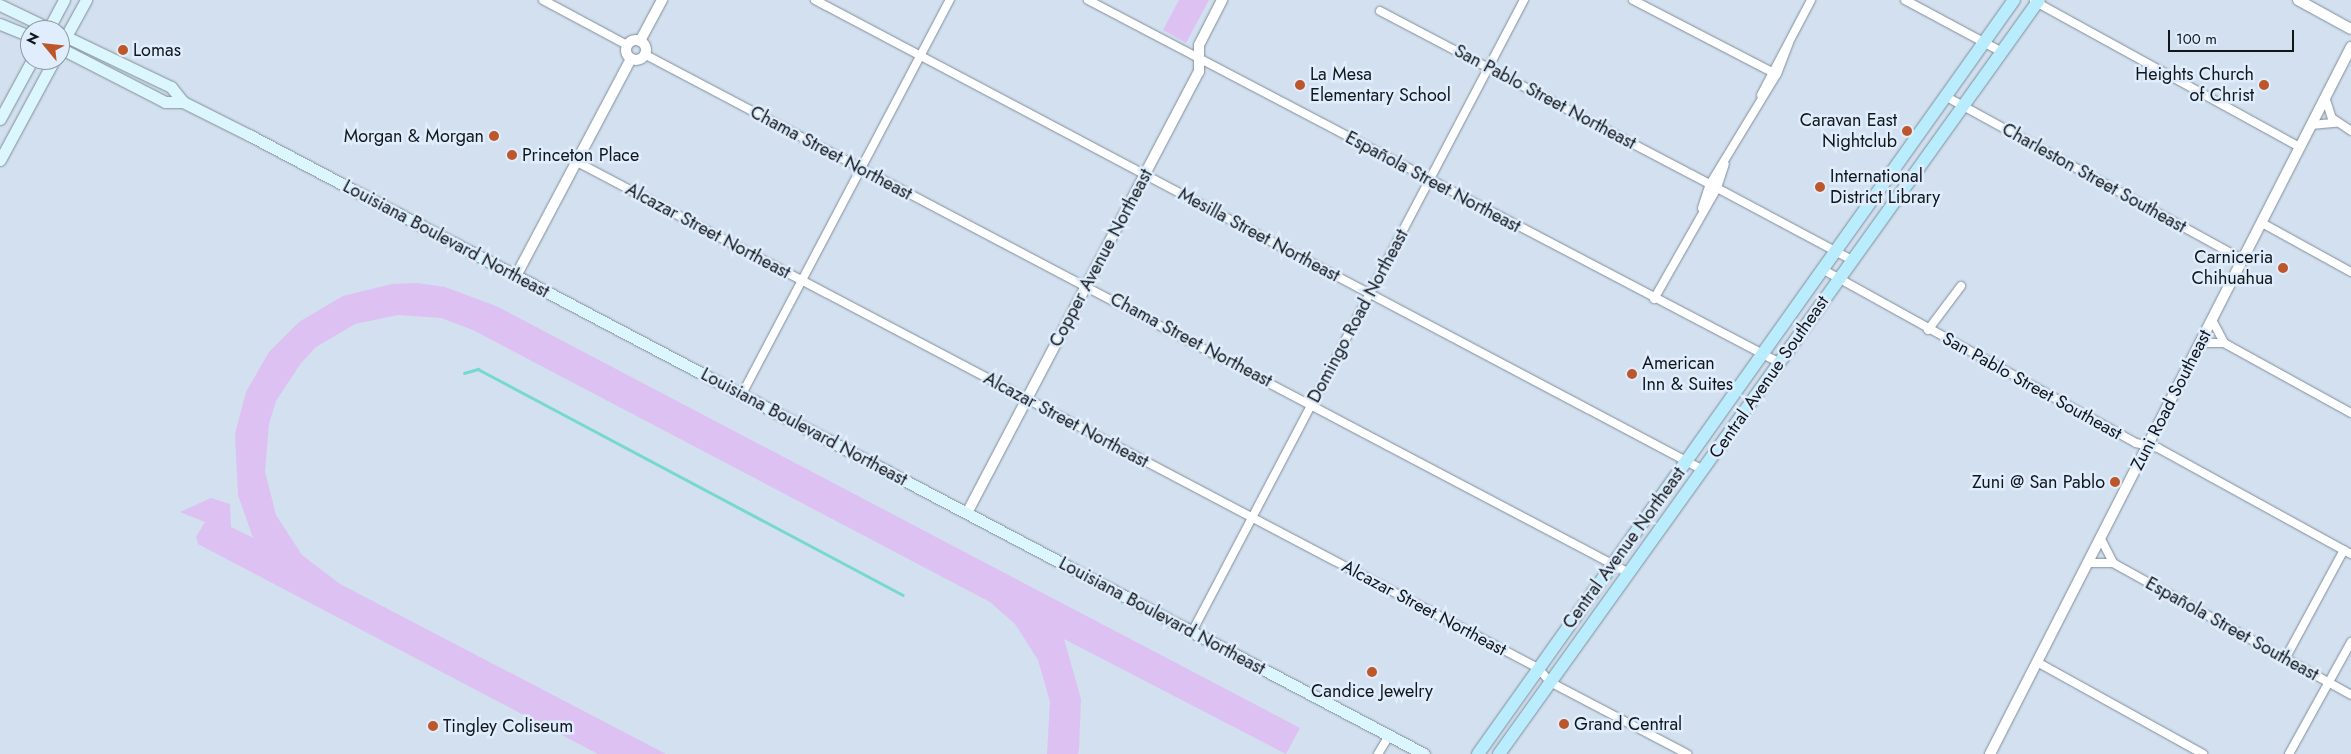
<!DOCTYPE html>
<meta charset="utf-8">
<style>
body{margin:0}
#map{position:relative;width:2351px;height:754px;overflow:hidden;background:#d2e0ef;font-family:Jost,sans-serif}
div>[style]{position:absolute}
.green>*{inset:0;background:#ddc1f2}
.stream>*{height:2.5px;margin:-1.25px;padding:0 1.25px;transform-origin:1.25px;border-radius:1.25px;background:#77d8d0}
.roads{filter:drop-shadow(0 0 1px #818e9b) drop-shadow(0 0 1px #818e9b)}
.minor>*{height:8px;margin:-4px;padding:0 4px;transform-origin:4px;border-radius:4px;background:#fff}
.tertiary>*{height:10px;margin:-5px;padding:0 5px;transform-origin:5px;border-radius:5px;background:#fff}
.tertiary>.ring{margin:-5px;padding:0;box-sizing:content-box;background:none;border:10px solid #fff;border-radius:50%}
.secondary>*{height:11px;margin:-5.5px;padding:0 5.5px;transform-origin:5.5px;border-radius:5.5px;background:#dcf6fe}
.primary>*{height:12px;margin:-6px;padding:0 6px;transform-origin:6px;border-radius:6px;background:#b9edfd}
.dots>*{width:14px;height:14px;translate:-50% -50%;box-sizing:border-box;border:2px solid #dfedfc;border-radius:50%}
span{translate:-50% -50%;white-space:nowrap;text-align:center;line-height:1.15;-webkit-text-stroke:5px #dfedfc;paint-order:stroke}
.poi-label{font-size:18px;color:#11161b}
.left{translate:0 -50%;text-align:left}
.right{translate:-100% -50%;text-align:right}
.street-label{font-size:18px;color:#11161b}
.north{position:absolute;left:20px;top:20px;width:50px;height:50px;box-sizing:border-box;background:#dfedfc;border:1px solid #8d97a2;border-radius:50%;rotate:298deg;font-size:14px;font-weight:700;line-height:20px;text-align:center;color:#11161b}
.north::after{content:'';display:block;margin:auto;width:18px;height:22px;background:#bd562b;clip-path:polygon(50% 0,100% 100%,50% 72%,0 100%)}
.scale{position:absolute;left:2168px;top:30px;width:126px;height:22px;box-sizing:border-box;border:2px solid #11161b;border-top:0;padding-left:6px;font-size:15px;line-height:18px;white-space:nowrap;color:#11161b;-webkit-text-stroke:4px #dfedfc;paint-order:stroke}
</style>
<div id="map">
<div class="green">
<div style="clip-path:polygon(1179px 0,1209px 0,1186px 43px,1163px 30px)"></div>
<div style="clip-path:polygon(417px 283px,445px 287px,496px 306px,1300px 728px,1286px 754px,1064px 639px,1081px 699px,1079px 749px,1078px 754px,1047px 754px,1050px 702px,1038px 660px,1015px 624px,990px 602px,473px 330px,441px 318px,398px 315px,355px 324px,316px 347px,301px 363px,276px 401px,269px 424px,265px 471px,276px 515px,302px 555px,340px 584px,666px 754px,598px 754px,198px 544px,196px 537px,205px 522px,180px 512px,211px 498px,230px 504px,231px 527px,253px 538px,238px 495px,235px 434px,246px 392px,269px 352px,299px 322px,343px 296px,392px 284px)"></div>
</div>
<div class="stream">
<div style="left:464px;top:373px;width:15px;rotate:-16deg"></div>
<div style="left:478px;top:369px;width:481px;rotate:28deg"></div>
</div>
<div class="roads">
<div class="minor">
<div style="left:543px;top:0;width:95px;rotate:28.2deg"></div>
<div style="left:815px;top:0;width:1005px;rotate:27.89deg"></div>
<div style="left:1088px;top:0;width:779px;rotate:27.68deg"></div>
<div style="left:1633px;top:0;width:154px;rotate:27.4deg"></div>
<div style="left:1905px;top:0;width:110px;rotate:28.2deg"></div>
<div style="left:2034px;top:1px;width:303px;rotate:28.8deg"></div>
<div style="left:1380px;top:11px;width:373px;rotate:27.7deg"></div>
<div style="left:644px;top:54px;width:1113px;rotate:27.78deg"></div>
<div style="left:1761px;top:95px;width:107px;rotate:-62.2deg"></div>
<div style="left:1945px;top:96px;width:340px;rotate:28.8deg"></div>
<div style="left:2325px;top:97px;width:22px;rotate:72deg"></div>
<div style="left:2332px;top:118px;width:23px;rotate:34deg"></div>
<div style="left:2311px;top:125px;width:25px;rotate:-5deg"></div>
<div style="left:577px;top:162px;width:1086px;rotate:27.77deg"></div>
<div style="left:1538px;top:668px;width:18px;rotate:49deg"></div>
<div style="left:1550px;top:682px;width:155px;rotate:27.7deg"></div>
<div style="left:1717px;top:188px;width:153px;rotate:28.1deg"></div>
<div style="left:1702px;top:208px;width:25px;rotate:-72deg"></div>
<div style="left:1710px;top:184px;width:129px;rotate:-58.7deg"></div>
<div style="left:1777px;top:74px;width:33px;rotate:-69deg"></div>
<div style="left:2262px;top:223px;width:102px;rotate:28.8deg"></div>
<div style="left:1822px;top:269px;width:359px;rotate:29deg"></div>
<div style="left:2136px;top:443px;width:23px;rotate:13deg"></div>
<div style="left:2158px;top:448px;width:220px;rotate:28.8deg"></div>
<div style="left:1654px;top:299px;width:128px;rotate:-60.4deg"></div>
<div style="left:1717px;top:188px;width:25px;rotate:-72deg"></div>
<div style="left:2212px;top:320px;width:26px;rotate:62deg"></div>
<div style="left:2224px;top:343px;width:145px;rotate:28.9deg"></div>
<div style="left:1928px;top:330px;width:55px;rotate:-53.1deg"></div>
<div style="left:2200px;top:343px;width:24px"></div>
<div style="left:742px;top:394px;width:446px;rotate:-62.2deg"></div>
<div style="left:2100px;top:537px;width:29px;rotate:63deg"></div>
<div style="left:2113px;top:563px;width:272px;rotate:29deg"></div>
<div style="left:2087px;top:563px;width:26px"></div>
<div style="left:1192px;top:632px;width:714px;rotate:-62.29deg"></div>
<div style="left:2285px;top:659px;width:124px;rotate:-61.6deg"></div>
<div style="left:2037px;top:662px;width:190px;rotate:29deg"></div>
<div style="left:1378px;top:754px;width:21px;rotate:-59deg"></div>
<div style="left:2289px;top:754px;width:128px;rotate:-61deg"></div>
</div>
<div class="tertiary">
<div style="left:2298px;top:0;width:60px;rotate:28.7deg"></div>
<div class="ring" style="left:626px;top:40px;width:10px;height:10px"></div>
<div style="left:640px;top:41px;width:47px;rotate:-61.8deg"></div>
<div style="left:516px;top:276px;width:246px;rotate:-62.1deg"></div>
<div style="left:967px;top:513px;width:498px;rotate:-62.3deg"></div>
<div style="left:1199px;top:72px;width:27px;rotate:-90deg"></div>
<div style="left:1199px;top:45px;width:51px;rotate:-62.9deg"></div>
<div style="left:1990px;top:754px;width:794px;rotate:-62.95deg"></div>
</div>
<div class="secondary">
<div style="left:0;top:5px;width:190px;rotate:25.6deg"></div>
<div style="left:171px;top:87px;width:19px;rotate:51deg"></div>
<div style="left:0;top:24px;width:32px;rotate:22deg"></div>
<div style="left:48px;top:30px;width:34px;rotate:-62deg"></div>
<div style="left:64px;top:40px;width:46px;rotate:-61.2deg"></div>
<div style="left:60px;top:48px;width:118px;rotate:27.2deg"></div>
<div style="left:165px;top:102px;width:18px"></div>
<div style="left:183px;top:102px;width:74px;rotate:26.6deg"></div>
<div style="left:249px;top:135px;width:1328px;rotate:27.78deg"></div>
<div style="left:0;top:119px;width:67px;rotate:-61.5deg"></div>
<div style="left:0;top:160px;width:114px;rotate:-61.6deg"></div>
</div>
<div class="primary">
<div style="left:1478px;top:754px;width:925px;rotate:-54.59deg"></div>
<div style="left:1499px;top:754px;width:927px;rotate:-54.39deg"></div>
</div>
</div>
<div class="dots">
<div style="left:123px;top:50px;background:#bd562b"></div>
<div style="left:1300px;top:85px;background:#bd562b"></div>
<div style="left:2264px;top:85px;background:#bd562b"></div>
<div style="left:1907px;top:131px;background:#bd562b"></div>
<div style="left:494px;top:136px;background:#bd562b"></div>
<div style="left:512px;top:155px;background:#bd562b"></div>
<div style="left:1820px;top:187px;background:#bd562b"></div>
<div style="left:2283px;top:268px;background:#bd562b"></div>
<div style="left:1632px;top:374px;background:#bd562b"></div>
<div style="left:2115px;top:482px;background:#bd562b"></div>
<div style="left:1372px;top:672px;background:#bd562b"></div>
<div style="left:1564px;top:724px;background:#bd562b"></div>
<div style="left:433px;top:726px;background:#bd562b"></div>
</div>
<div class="poi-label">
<span class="left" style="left:133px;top:50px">Lomas</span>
<span class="left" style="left:1310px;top:85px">La Mesa<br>Elementary School</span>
<span class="right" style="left:2254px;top:85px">Heights Church<br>of Christ</span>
<span class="right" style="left:1897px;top:131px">Caravan East<br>Nightclub</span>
<span class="right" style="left:484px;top:136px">Morgan &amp; Morgan</span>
<span class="left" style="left:522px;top:155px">Princeton Place</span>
<span class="left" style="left:1830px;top:187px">International<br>District Library</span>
<span class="right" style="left:2273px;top:268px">Carniceria<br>Chihuahua</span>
<span class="left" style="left:1642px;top:374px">American<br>Inn &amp; Suites</span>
<span class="right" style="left:2105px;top:482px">Zuni @ San Pablo</span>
<span style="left:1372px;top:691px">Candice Jewelry</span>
<span class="left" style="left:1574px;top:724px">Grand Central</span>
<span class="left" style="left:443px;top:726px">Tingley Coliseum</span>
</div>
<div class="street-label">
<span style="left:1545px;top:97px;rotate:28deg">San Pablo Street Northeast</span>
<span style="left:831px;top:153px;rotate:28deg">Chama Street Northeast</span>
<span style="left:2094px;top:178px;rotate:29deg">Charleston Street Southeast</span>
<span style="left:1433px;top:182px;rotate:28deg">Española Street Northeast</span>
<span style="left:708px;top:231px;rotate:28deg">Alcazar Street Northeast</span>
<span style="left:1259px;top:235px;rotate:28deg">Mesilla Street Northeast</span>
<span style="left:446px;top:239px;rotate:28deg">Louisiana Boulevard Northeast</span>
<span style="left:1101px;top:258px;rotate:-62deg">Copper Avenue Northeast</span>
<span style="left:1358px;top:316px;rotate:-62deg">Domingo Road Northeast</span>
<span style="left:1191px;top:340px;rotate:28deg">Chama Street Northeast</span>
<span style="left:1769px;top:377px;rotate:-55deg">Central Avenue Southeast</span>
<span style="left:2032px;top:386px;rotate:29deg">San Pablo Street Southeast</span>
<span style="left:2171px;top:400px;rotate:-63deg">Zuni Road Southeast</span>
<span style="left:1066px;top:420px;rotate:28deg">Alcazar Street Northeast</span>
<span style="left:804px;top:427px;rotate:28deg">Louisiana Boulevard Northeast</span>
<span style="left:1624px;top:548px;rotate:-54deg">Central Avenue Northeast</span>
<span style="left:1424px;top:608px;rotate:28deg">Alcazar Street Northeast</span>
<span style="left:1162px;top:616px;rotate:28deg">Louisiana Boulevard Northeast</span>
<span style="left:2232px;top:629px;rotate:29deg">Española Street Southeast</span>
</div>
<div class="north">N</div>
<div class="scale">100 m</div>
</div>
